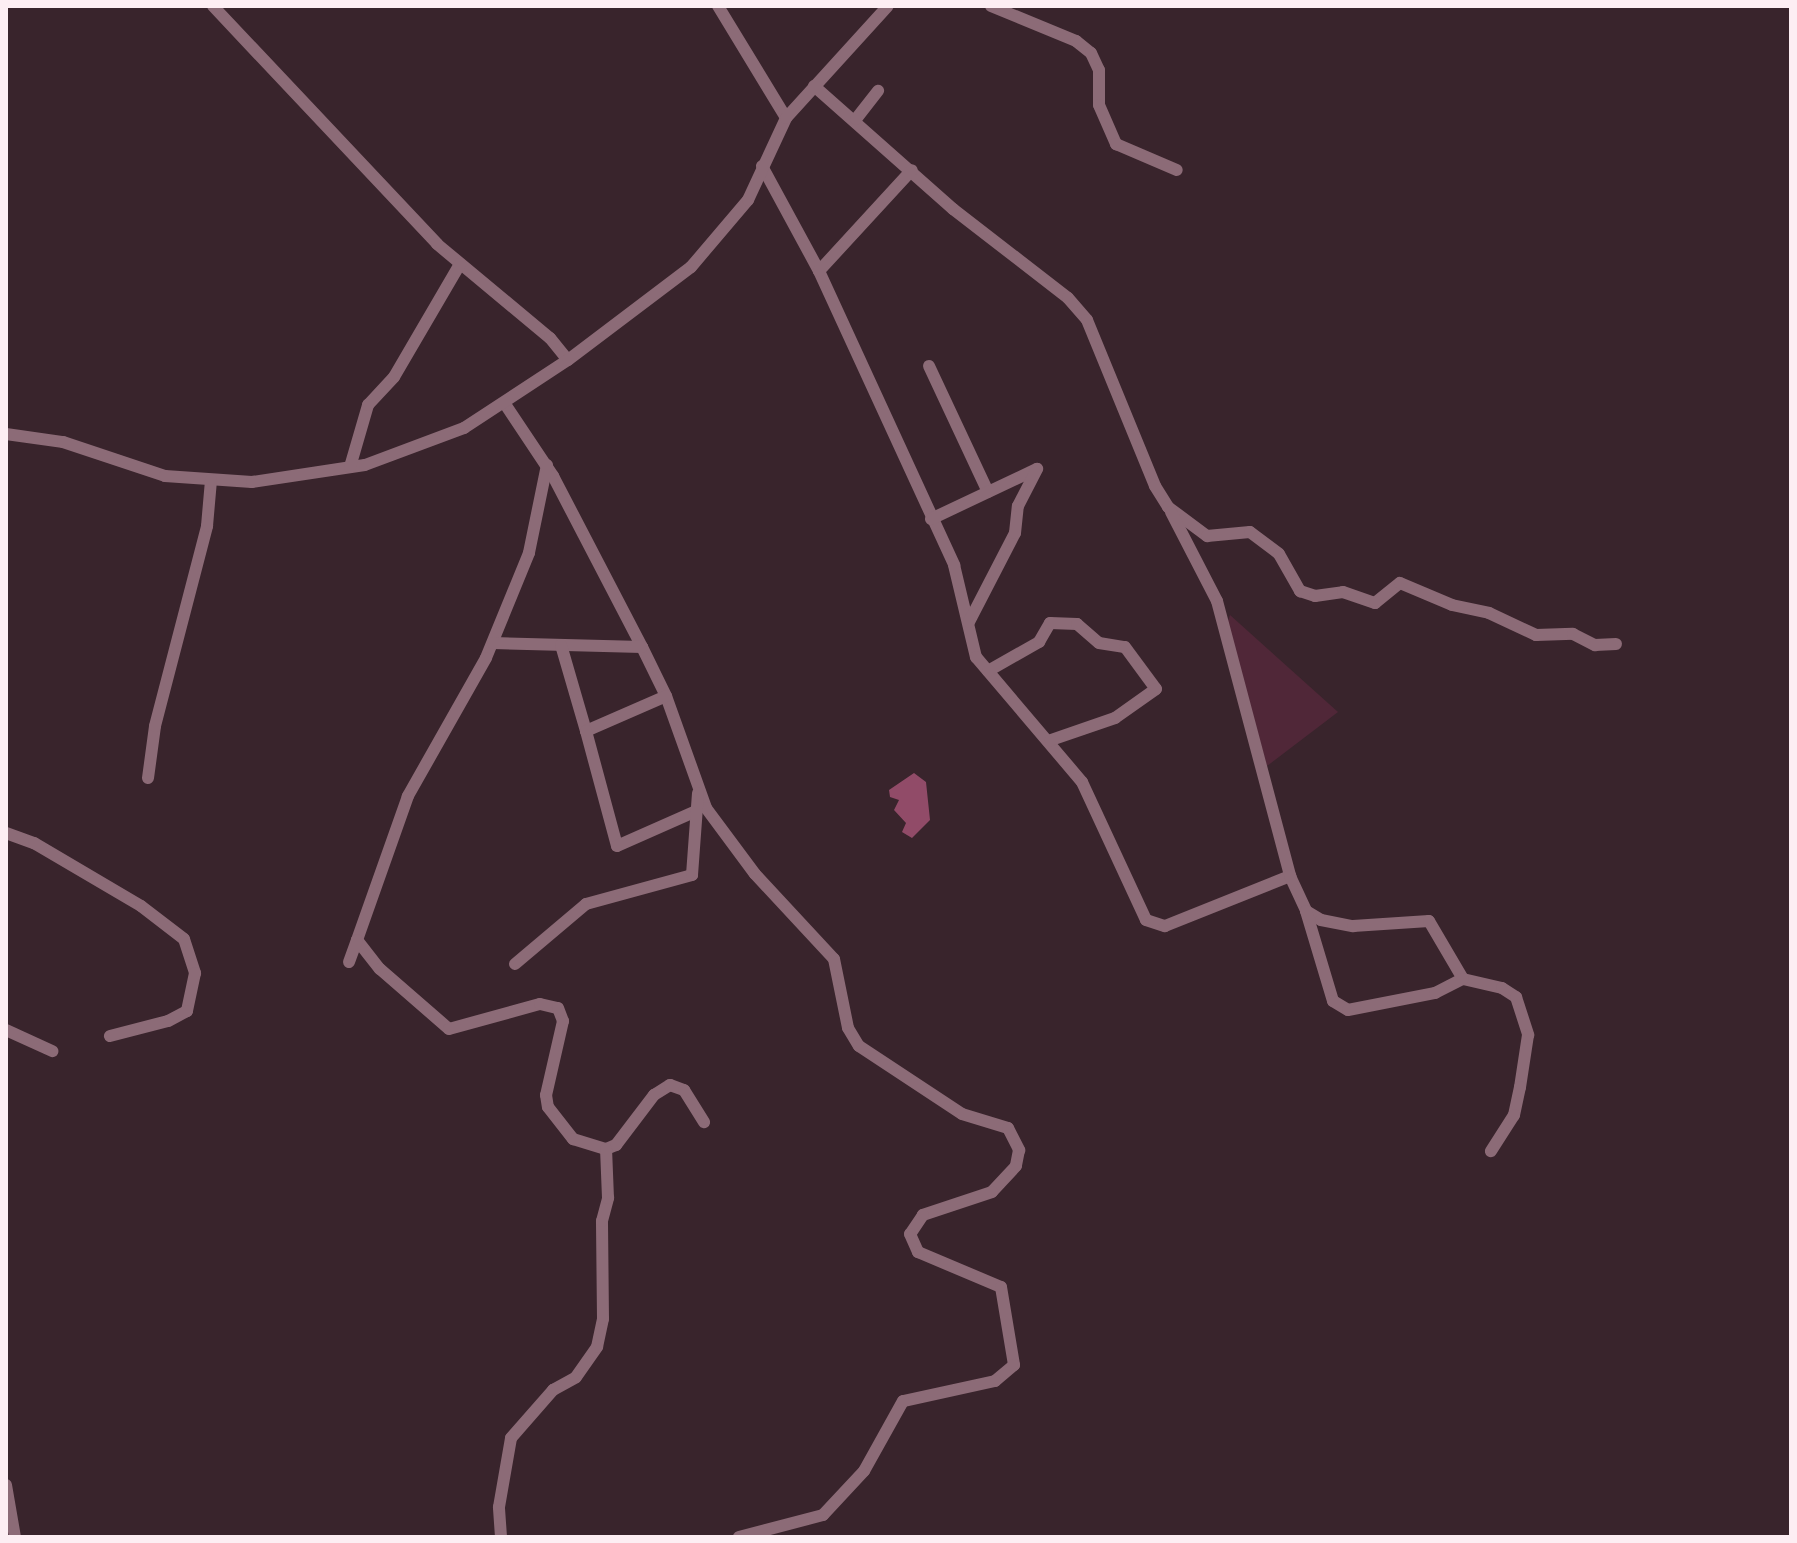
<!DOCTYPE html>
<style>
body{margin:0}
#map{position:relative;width:1797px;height:1543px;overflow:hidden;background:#39242c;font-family:Helvetica,sans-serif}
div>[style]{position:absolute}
.green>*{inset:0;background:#502738}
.water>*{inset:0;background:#914b68}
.minor>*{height:12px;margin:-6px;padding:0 6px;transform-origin:6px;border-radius:6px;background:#8c6b77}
span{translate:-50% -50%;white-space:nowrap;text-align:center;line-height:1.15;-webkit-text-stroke:6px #1a1114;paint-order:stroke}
.frame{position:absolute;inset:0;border:8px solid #fdeef3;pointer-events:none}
</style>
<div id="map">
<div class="green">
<div style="clip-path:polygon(1230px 615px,1338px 712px,1267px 766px,1227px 624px)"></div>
</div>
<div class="water">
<div style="clip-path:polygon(914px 773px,926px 782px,930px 820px,912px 838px,902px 832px,906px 823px,894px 810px,899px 800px,890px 797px,889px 790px)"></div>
</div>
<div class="minor">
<div style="left:213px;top:6px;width:327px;rotate:46.7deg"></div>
<div style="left:437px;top:244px;width:147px;rotate:39.8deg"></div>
<div style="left:550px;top:338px;width:28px;rotate:51deg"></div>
<div style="left:718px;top:6px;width:131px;rotate:58.7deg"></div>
<div style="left:991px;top:6px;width:92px;rotate:22.4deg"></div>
<div style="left:1076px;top:41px;width:19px;rotate:39deg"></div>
<div style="left:1091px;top:53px;width:19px;rotate:65deg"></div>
<div style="left:1099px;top:70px;width:35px;rotate:90deg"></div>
<div style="left:1099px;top:105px;width:43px;rotate:66.4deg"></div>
<div style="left:1116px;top:144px;width:66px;rotate:23.1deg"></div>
<div style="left:814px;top:86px;width:186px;rotate:41.5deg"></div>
<div style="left:953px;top:209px;width:145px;rotate:37.7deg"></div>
<div style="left:1068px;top:298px;width:29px;rotate:49deg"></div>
<div style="left:1087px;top:320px;width:179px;rotate:67.7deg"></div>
<div style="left:1155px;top:486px;width:25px;rotate:58deg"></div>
<div style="left:1168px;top:507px;width:49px;rotate:36.6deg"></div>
<div style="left:1207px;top:536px;width:43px;rotate:-5.3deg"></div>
<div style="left:1250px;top:532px;width:36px;rotate:37deg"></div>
<div style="left:1279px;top:554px;width:43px;rotate:60.4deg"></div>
<div style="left:1300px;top:591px;width:16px;rotate:18deg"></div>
<div style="left:1315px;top:596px;width:28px;rotate:-8deg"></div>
<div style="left:1343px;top:592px;width:34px;rotate:19deg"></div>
<div style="left:1375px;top:603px;width:32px;rotate:-39deg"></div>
<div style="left:1400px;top:583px;width:56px;rotate:22.9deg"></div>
<div style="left:1452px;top:605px;width:38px;rotate:12deg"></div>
<div style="left:1489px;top:613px;width:52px;rotate:25.1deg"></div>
<div style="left:1536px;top:635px;width:37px;rotate:-2deg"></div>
<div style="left:1573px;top:634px;width:25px;rotate:27deg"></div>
<div style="left:1595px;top:645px;width:21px;rotate:-3deg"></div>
<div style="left:856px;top:119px;width:36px;rotate:-52deg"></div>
<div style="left:762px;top:166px;width:119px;rotate:61.5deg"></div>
<div style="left:819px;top:271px;width:324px;rotate:65.3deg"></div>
<div style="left:954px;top:565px;width:95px;rotate:76.6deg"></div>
<div style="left:976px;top:657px;width:164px;rotate:49.7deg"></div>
<div style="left:1082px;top:782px;width:152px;rotate:65.1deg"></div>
<div style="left:1146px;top:920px;width:20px;rotate:18deg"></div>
<div style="left:1165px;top:926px;width:135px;rotate:-21.8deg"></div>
<div style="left:819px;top:271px;width:137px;rotate:-47.4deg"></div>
<div style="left:929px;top:366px;width:139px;rotate:64.9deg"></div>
<div style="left:505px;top:404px;width:87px;rotate:56.3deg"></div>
<div style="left:553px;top:476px;width:193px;rotate:62.5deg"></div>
<div style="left:642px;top:647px;width:55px;rotate:63.9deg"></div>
<div style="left:666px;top:696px;width:119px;rotate:70.3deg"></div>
<div style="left:706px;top:808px;width:82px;rotate:53.4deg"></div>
<div style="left:755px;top:874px;width:116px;rotate:47.1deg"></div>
<div style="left:834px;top:959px;width:70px;rotate:78.5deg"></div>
<div style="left:848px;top:1028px;width:21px;rotate:59deg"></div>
<div style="left:859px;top:1046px;width:123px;rotate:33.4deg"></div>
<div style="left:962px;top:1114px;width:48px;rotate:16.9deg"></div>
<div style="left:1008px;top:1128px;width:25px;rotate:63deg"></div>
<div style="left:1019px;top:1150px;width:16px;rotate:101deg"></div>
<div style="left:1016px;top:1166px;width:35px;rotate:133deg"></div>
<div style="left:992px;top:1192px;width:73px;rotate:161.6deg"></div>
<div style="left:923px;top:1215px;width:23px;rotate:124deg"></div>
<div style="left:910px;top:1234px;width:20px;rotate:66deg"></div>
<div style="left:918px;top:1252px;width:90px;rotate:22.9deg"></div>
<div style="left:1001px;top:1287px;width:79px;rotate:80.5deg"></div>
<div style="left:1014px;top:1365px;width:25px;rotate:140deg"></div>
<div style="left:995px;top:1381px;width:94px;rotate:167.7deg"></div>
<div style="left:903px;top:1401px;width:80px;rotate:119.1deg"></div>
<div style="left:864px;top:1471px;width:60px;rotate:133deg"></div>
<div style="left:823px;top:1515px;width:87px;rotate:165.3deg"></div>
<div style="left:6px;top:434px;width:58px;rotate:8deg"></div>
<div style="left:63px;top:442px;width:108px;rotate:18.4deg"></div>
<div style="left:165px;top:476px;width:87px;rotate:3.9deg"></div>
<div style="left:252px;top:482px;width:114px;rotate:-8.6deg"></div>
<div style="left:365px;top:465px;width:106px;rotate:-20.5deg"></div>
<div style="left:464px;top:428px;width:124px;rotate:-33.2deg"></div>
<div style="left:568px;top:360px;width:154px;rotate:-37.1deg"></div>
<div style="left:691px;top:267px;width:88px;rotate:-49.6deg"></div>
<div style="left:748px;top:200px;width:90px;rotate:-65.1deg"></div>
<div style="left:786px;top:118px;width:151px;rotate:-47.7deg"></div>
<div style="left:547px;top:465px;width:90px;rotate:101.6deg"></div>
<div style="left:529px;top:553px;width:113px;rotate:112.3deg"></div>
<div style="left:486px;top:658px;width:159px;rotate:119.5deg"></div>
<div style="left:408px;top:796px;width:153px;rotate:109.5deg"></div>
<div style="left:357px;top:940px;width:37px;rotate:52deg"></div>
<div style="left:380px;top:969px;width:91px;rotate:41deg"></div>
<div style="left:449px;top:1029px;width:94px;rotate:-15.4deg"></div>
<div style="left:540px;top:1004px;width:18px;rotate:13deg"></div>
<div style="left:558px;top:1008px;width:14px;rotate:69deg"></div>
<div style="left:563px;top:1021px;width:76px;rotate:102.9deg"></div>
<div style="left:546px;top:1095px;width:12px;rotate:81deg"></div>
<div style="left:548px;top:1107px;width:41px;rotate:52deg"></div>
<div style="left:573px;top:1139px;width:34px;rotate:17deg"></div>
<div style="left:606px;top:1149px;width:11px;rotate:-22deg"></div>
<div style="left:616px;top:1145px;width:63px;rotate:-52.8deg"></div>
<div style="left:654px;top:1095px;width:19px;rotate:-32deg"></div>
<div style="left:670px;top:1085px;width:15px;rotate:20deg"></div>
<div style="left:684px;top:1090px;width:38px;rotate:58deg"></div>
<div style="left:350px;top:467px;width:65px;rotate:-73.8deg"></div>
<div style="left:368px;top:405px;width:38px;rotate:-47deg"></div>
<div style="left:394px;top:377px;width:131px;rotate:-59.7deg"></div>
<div style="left:1171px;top:512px;width:100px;rotate:62.7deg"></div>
<div style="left:1217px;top:601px;width:285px;rotate:75.1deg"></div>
<div style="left:1290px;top:876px;width:38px;rotate:65deg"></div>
<div style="left:1306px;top:911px;width:17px;rotate:31deg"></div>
<div style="left:1321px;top:920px;width:33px;rotate:11deg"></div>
<div style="left:1353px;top:926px;width:76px;rotate:-3.8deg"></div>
<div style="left:1429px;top:921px;width:67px;rotate:59.6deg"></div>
<div style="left:1463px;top:979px;width:40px;rotate:13deg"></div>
<div style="left:1502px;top:988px;width:17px;rotate:33deg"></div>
<div style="left:1516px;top:997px;width:40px;rotate:72deg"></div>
<div style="left:1528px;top:1035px;width:53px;rotate:98.7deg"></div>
<div style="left:1520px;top:1087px;width:29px;rotate:102deg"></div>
<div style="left:1514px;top:1115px;width:43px;rotate:122.6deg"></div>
<div style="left:931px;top:519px;width:117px;rotate:-25.3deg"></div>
<div style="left:969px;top:622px;width:100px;rotate:-62.7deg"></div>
<div style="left:1015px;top:533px;width:27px;rotate:-84deg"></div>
<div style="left:1018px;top:506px;width:42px;rotate:-62.8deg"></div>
<div style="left:493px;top:643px;width:149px;rotate:1.5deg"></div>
<div style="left:561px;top:645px;width:90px;rotate:73.8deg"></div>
<div style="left:586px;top:731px;width:87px;rotate:-23.6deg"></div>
<div style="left:988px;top:671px;width:59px;rotate:-29.6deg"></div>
<div style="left:1039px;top:642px;width:22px;rotate:-60deg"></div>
<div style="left:1050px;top:623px;width:27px;rotate:2deg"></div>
<div style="left:1077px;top:624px;width:29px;rotate:41deg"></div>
<div style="left:1099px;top:643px;width:26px;rotate:9deg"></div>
<div style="left:1125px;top:647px;width:52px;rotate:53.6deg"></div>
<div style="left:1156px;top:689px;width:50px;rotate:144.7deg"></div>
<div style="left:1115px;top:718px;width:68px;rotate:161deg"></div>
<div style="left:586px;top:731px;width:119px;rotate:74.9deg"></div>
<div style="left:617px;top:846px;width:86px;rotate:-23.9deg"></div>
<div style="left:148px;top:778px;width:52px;rotate:-82.3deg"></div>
<div style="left:155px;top:726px;width:207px;rotate:-75.4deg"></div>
<div style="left:207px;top:526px;width:46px;rotate:-85deg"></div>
<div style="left:6px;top:833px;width:30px;rotate:20deg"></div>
<div style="left:34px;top:843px;width:124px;rotate:30.5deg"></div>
<div style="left:141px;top:906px;width:54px;rotate:37.5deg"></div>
<div style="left:184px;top:939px;width:36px;rotate:72deg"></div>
<div style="left:195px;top:973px;width:39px;rotate:102deg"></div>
<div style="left:187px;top:1011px;width:21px;rotate:152deg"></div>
<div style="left:168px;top:1021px;width:60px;rotate:165.5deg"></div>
<div style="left:1306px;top:911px;width:94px;rotate:73.3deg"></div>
<div style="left:1333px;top:1001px;width:17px;rotate:31deg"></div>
<div style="left:1348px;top:1010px;width:89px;rotate:-11.1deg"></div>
<div style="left:1435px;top:993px;width:31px;rotate:-27deg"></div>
<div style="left:349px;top:962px;width:23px;rotate:-70deg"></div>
<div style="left:515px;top:964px;width:93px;rotate:-40.2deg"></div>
<div style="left:586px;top:904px;width:110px;rotate:-15.3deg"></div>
<div style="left:692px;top:875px;width:82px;rotate:-85.8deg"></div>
<div style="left:6px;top:1030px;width:51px;rotate:24.5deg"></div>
<div style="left:6px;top:1485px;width:53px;rotate:80.2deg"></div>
<div style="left:501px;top:1537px;width:30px;rotate:-94deg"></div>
<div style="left:499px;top:1507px;width:70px;rotate:-80.1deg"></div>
<div style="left:511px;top:1438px;width:64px;rotate:-48.8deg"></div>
<div style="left:553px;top:1390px;width:26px;rotate:-29deg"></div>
<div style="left:576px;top:1377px;width:37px;rotate:-55deg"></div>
<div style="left:597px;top:1347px;width:29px;rotate:-78deg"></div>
<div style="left:603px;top:1319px;width:98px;rotate:-90.6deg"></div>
<div style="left:602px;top:1221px;width:24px;rotate:-75deg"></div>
<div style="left:608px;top:1198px;width:49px;rotate:-92.3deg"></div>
</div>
<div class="frame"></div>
</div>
